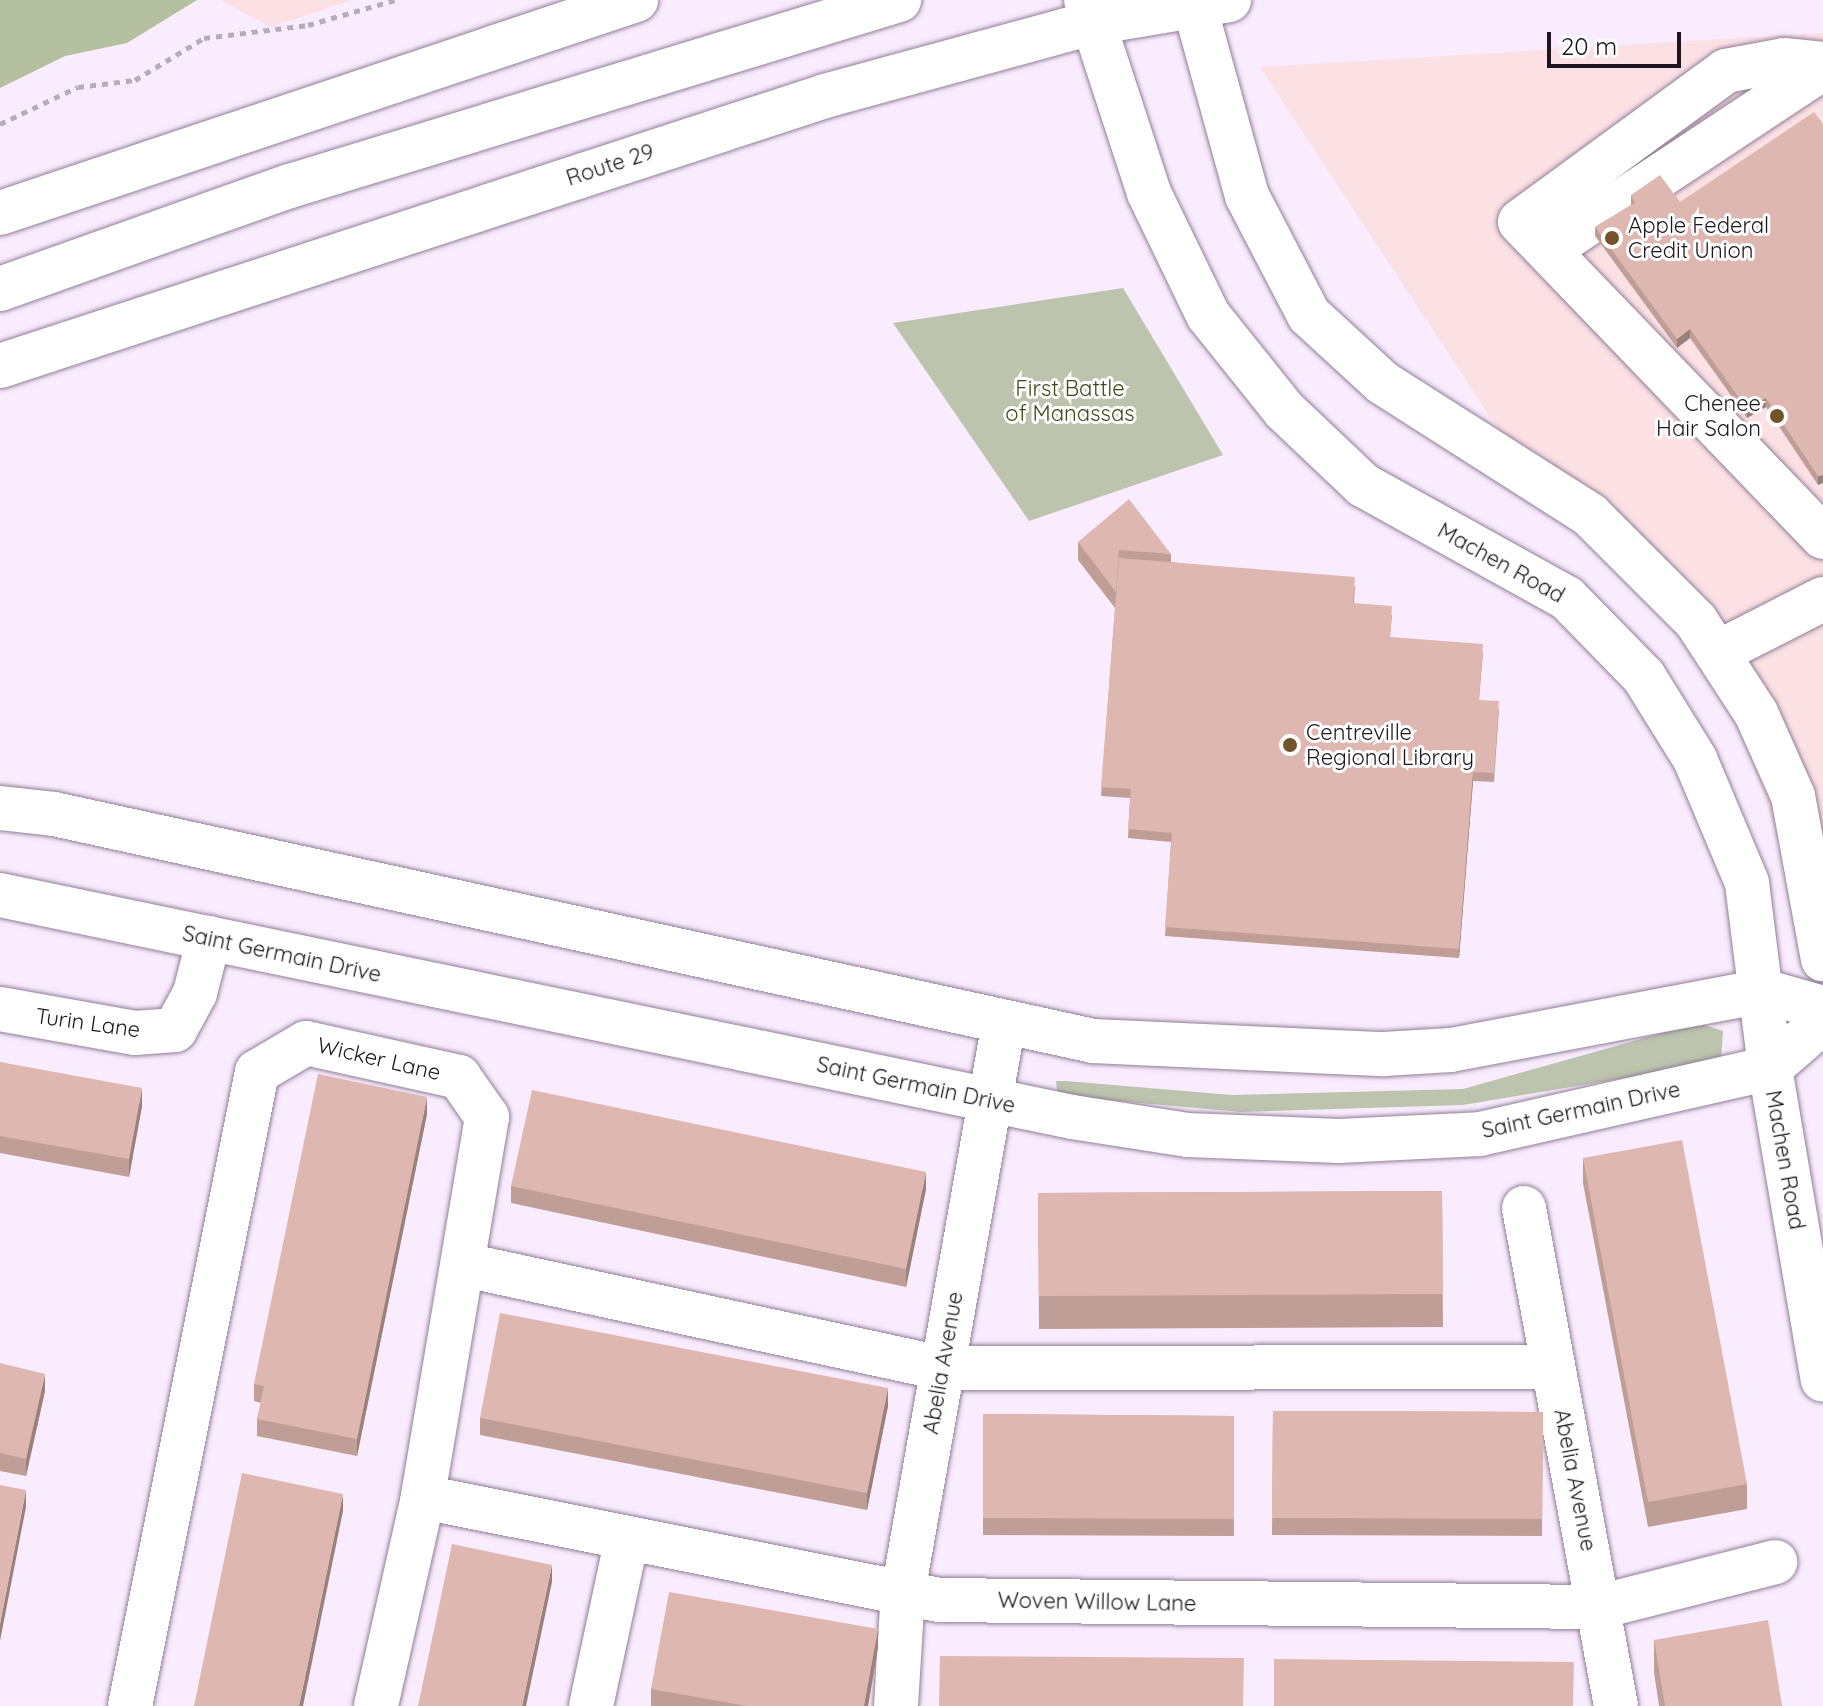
<!DOCTYPE html>
<style>
body{margin:0}
#map{position:relative;width:1823px;height:1706px;overflow:hidden;background:#f9ecfe;font-family:Quicksand,sans-serif}
div>[style]{position:absolute}
.commercial>*{inset:0;background:#fbe0e4}
.green>*{inset:0;background:#bcc4ad}
.forest>*{inset:0;background:#b4c09f}
.path>*{height:5px;margin-top:-2.5px;transform-origin:0;background:repeating-linear-gradient(90deg,#b7acbb 0 6px,transparent 0 12px)}
.roads{filter:drop-shadow(0 0 2px #917e98) drop-shadow(0 0 2px #917e98)}
.minor>*{height:44px;margin:-22px;padding:0 22px;transform-origin:22px;border-radius:22px;background:#fff}
.major>*{height:44px;margin:-22px;padding:0 22px;transform-origin:22px;border-radius:22px;background:#fff}
.wall>*{inset:0;background:#bf9e97}
.shaded-wall>*{inset:0;background:#9b817b}
.building>*{inset:0;background:#deb8b0}
.dots>*{width:22px;height:22px;translate:-50% -50%;box-sizing:border-box;border:4px solid #fff;border-radius:50%}
span{translate:-50% -50%;white-space:nowrap;text-align:center;line-height:1.15;-webkit-text-stroke:6px #fff;paint-order:stroke}
.street-label{font-size:22px;color:#1d1620}
.poi-label{font-size:22px;color:#1d1620}
.left{translate:0 -50%;text-align:left}
.right{translate:-100% -50%;text-align:right}
.park-label{font-size:22px;color:#3c4a17}
.scale{position:absolute;left:1547px;top:32px;width:134px;height:36px;box-sizing:border-box;border:4px solid #1d1620;border-top:0;padding-left:10px;font-size:24px;line-height:28px;white-space:nowrap;color:#1d1620;-webkit-text-stroke:6px #fff;paint-order:stroke}
</style>
<div id="map">
<div class="commercial">
<div style="clip-path:polygon(220px 0,352px 0,271px 27px)"></div>
<div style="clip-path:polygon(1823px 33px,1823px 977px,1717px 653px,1529px 476px,1260px 67px)"></div>
</div>
<div class="green">
<div style="clip-path:polygon(1123px 288px,1223px 455px,1029px 521px,893px 323px)"></div>
<div style="clip-path:polygon(1698px 1023px,1723px 1031px,1721px 1062px,1463px 1105px,1241px 1112px,1063px 1096px,1057px 1090px,1056px 1081px,1066px 1081px,1232px 1095px,1463px 1089px)"></div>
</div>
<div class="forest">
<div style="clip-path:polygon(0 0,197px 0,127px 43px,65px 56px,0 88px)"></div>
</div>
<div class="path">
<div style="left:0;top:124px;width:86px;rotate:-25.4deg"></div>
<div style="left:78px;top:87px;width:57px;rotate:-7deg"></div>
<div style="left:135px;top:80px;width:81px;rotate:-31.3deg"></div>
<div style="left:204px;top:38px;width:105px;rotate:-7.1deg"></div>
<div style="left:308px;top:25px;width:91px;rotate:-16deg"></div>
</div>
<div class="roads">
<div class="minor">
<div style="left:1086px;top:0;width:203px;rotate:71.9deg"></div>
<div style="left:1149px;top:193px;width:136px;rotate:64.2deg"></div>
<div style="left:1208px;top:315px;width:122px;rotate:51.3deg"></div>
<div style="left:1284px;top:410px;width:109px;rotate:43.5deg"></div>
<div style="left:1363px;top:485px;width:233px;rotate:29deg"></div>
<div style="left:1567px;top:598px;width:110px;rotate:45.7deg"></div>
<div style="left:1644px;top:677px;width:97px;rotate:58.1deg"></div>
<div style="left:1695px;top:759px;width:134px;rotate:67.2deg"></div>
<div style="left:1747px;top:883px;width:186px;rotate:82.9deg"></div>
<div style="left:1770px;top:1068px;width:316px;rotate:80.4deg"></div>
<div style="left:1193px;top:0;width:203px;rotate:74.6deg"></div>
<div style="left:1247px;top:196px;width:134px;rotate:62.5deg"></div>
<div style="left:1309px;top:315px;width:100px;rotate:42.6deg"></div>
<div style="left:1383px;top:383px;width:246px;rotate:32.5deg"></div>
<div style="left:1590px;top:515px;width:150px;rotate:45deg"></div>
<div style="left:1696px;top:621px;width:110px;rotate:56.9deg"></div>
<div style="left:1756px;top:713px;width:91px;rotate:66deg"></div>
<div style="left:1793px;top:796px;width:166px;rotate:79.6deg"></div>
<div style="left:1823px;top:64px;width:39px;rotate:-174deg"></div>
<div style="left:1784px;top:60px;width:59px;rotate:169.3deg"></div>
<div style="left:1726px;top:71px;width:255px;rotate:143.8deg"></div>
<div style="left:1520px;top:222px;width:437px;rotate:46.1deg"></div>
<div style="left:1548px;top:250px;width:330px;rotate:-33.5deg"></div>
<div style="left:1717px;top:653px;width:119px;rotate:-27deg"></div>
<div style="left:0;top:808px;width:54px;rotate:6.3deg"></div>
<div style="left:54px;top:814px;width:1064px;rotate:12.32deg"></div>
<div style="left:1093px;top:1041px;width:291px;rotate:2.6deg"></div>
<div style="left:1384px;top:1054px;width:67px;rotate:-3.4deg"></div>
<div style="left:1451px;top:1050px;width:318px;rotate:-10.7deg"></div>
<div style="left:1763px;top:991px;width:62px;rotate:15.8deg"></div>
<div style="left:0;top:895px;width:1095px;rotate:11.7deg"></div>
<div style="left:1072px;top:1117px;width:117px;rotate:8.8deg"></div>
<div style="left:1188px;top:1135px;width:151px;rotate:2.3deg"></div>
<div style="left:1339px;top:1141px;width:141px;rotate:-2.8deg"></div>
<div style="left:1480px;top:1134px;width:297px;rotate:-12.8deg"></div>
<div style="left:1770px;top:1068px;width:70px;rotate:-41deg"></div>
<div style="left:0;top:1009px;width:137px;rotate:10.1deg"></div>
<div style="left:135px;top:1033px;width:40px;rotate:-4.3deg"></div>
<div style="left:175px;top:1030px;width:42px;rotate:-61.6deg"></div>
<div style="left:195px;top:993px;width:57px;rotate:-75.7deg"></div>
<div style="left:1524px;top:1208px;width:506px;rotate:79.53deg"></div>
<div style="left:465px;top:1265px;width:488px;rotate:12.2deg"></div>
<div style="left:942px;top:1368px;width:611px;rotate:-0.09deg"></div>
<div style="left:423px;top:1497px;width:526px;rotate:11.29deg"></div>
<div style="left:939px;top:1600px;width:660px;rotate:0.61deg"></div>
<div style="left:1599px;top:1607px;width:182px;rotate:-14.3deg"></div>
<div style="left:130px;top:1706px;width:647px;rotate:-78.67deg"></div>
<div style="left:257px;top:1072px;width:57px;rotate:-30.6deg"></div>
<div style="left:306px;top:1043px;width:157px;rotate:12.5deg"></div>
<div style="left:459px;top:1077px;width:49px;rotate:55deg"></div>
<div style="left:487px;top:1117px;width:385px;rotate:99.6deg"></div>
<div style="left:423px;top:1497px;width:214px;rotate:102.7deg"></div>
<div style="left:591px;top:1706px;width:172px;rotate:-77.9deg"></div>
<div style="left:896px;top:1706px;width:114px;rotate:-86.5deg"></div>
<div style="left:903px;top:1592px;width:579px;rotate:-79.95deg"></div>
</div>
<div class="major">
<div style="left:0;top:213px;width:671px;rotate:-18.52deg"></div>
<div style="left:0;top:289px;width:308px;rotate:-19.6deg"></div>
<div style="left:290px;top:186px;width:637px;rotate:-16.98deg"></div>
<div style="left:0;top:366px;width:868px;rotate:-18.12deg"></div>
<div style="left:825px;top:96px;width:277px;rotate:-15.3deg"></div>
<div style="left:1092px;top:23px;width:139px;rotate:-9.5deg"></div>
</div>
</div>
<div class="wall">
<div style="clip-path:polygon(1823px 124px,1818px 485px,1766px 407px,1747px 418px,1690px 338px,1677px 348px,1595px 236px,1595px 227px,1631px 205px,1631px 195px,1680px 202px)"></div>
<div style="clip-path:polygon(1078px 542px,1171px 554px,1171px 562px,1355px 586px,1354px 603px,1392px 615px,1390px 637px,1483px 653px,1479px 700px,1499px 710px,1494px 782px,1473px 781px,1459px 958px,1165px 936px,1171px 842px,1128px 838px,1130px 798px,1101px 796px,1115px 608px,1078px 560px)"></div>
<div style="clip-path:polygon(0 1062px,142px 1106px,129px 1177px,0 1153px)"></div>
<div style="clip-path:polygon(427px 1114px,357px 1456px,257px 1436px,257px 1419px,261px 1403px,254px 1401px,254px 1384px)"></div>
<div style="clip-path:polygon(1583px 1158px,1747px 1484px,1747px 1509px,1648px 1527px,1583px 1183px)"></div>
<div style="clip-path:polygon(511px 1186px,926px 1189px,906px 1287px,511px 1203px)"></div>
<div style="clip-path:polygon(1442px 1191px,1443px 1327px,1039px 1329px,1038px 1193px)"></div>
<div style="clip-path:polygon(0 1363px,45px 1391px,26px 1476px,0 1471px)"></div>
<div style="clip-path:polygon(888px 1406px,867px 1510px,480px 1435px,480px 1418px)"></div>
<div style="clip-path:polygon(1273px 1411px,1543px 1412px,1542px 1536px,1272px 1535px)"></div>
<div style="clip-path:polygon(983px 1414px,1234px 1416px,1234px 1536px,983px 1535px)"></div>
<div style="clip-path:polygon(1654px 1640px,1782px 1706px,1659px 1706px,1654px 1672px)"></div>
<div style="clip-path:polygon(878px 1647px,868px 1706px,651px 1706px,651px 1689px)"></div>
</div>
<div class="shaded-wall">
<div style="clip-path:polygon(1690px 329px,1690px 338px,1677px 348px,1677px 339px)"></div>
<div style="clip-path:polygon(1766px 398px,1766px 407px,1747px 418px,1747px 409px)"></div>
<div style="clip-path:polygon(1823px 475px,1823px 483px,1818px 485px,1818px 476px)"></div>
<div style="clip-path:polygon(1473px 772px,1473px 781px,1459px 958px,1459px 949px)"></div>
<div style="clip-path:polygon(142px 1088px,142px 1106px,129px 1177px,129px 1159px)"></div>
<div style="clip-path:polygon(427px 1097px,427px 1114px,357px 1456px,357px 1439px)"></div>
<div style="clip-path:polygon(926px 1172px,926px 1189px,906px 1287px,906px 1269px)"></div>
<div style="clip-path:polygon(45px 1374px,45px 1391px,26px 1476px,26px 1459px)"></div>
<div style="clip-path:polygon(888px 1388px,888px 1406px,867px 1510px,867px 1493px)"></div>
<div style="clip-path:polygon(26px 1490px,26px 1507px,0 1641px,0 1624px)"></div>
<div style="clip-path:polygon(343px 1494px,343px 1511px,303px 1706px,299px 1706px)"></div>
<div style="clip-path:polygon(552px 1565px,552px 1582px,526px 1706px,522px 1706px)"></div>
<div style="clip-path:polygon(878px 1629px,878px 1647px,868px 1706px,864px 1706px)"></div>
</div>
<div class="building">
<div style="clip-path:polygon(1814px 112px,1823px 124px,1823px 475px,1818px 476px,1766px 398px,1747px 409px,1690px 329px,1677px 339px,1595px 227px,1635px 203px,1631px 195px,1660px 175px,1680px 202px)"></div>
<div style="clip-path:polygon(1129px 499px,1171px 554px,1119px 550px,1116px 592px,1078px 542px)"></div>
<div style="clip-path:polygon(1119px 558px,1355px 577px,1353px 603px,1392px 606px,1390px 637px,1483px 644px,1479px 700px,1499px 701px,1494px 773px,1473px 772px,1459px 949px,1165px 927px,1172px 833px,1128px 829px,1131px 789px,1101px 787px)"></div>
<div style="clip-path:polygon(0 1062px,142px 1088px,129px 1159px,0 1136px)"></div>
<div style="clip-path:polygon(318px 1074px,427px 1097px,357px 1439px,257px 1419px,264px 1386px,254px 1384px)"></div>
<div style="clip-path:polygon(532px 1090px,926px 1172px,906px 1269px,511px 1186px)"></div>
<div style="clip-path:polygon(1682px 1140px,1747px 1484px,1648px 1502px,1583px 1158px)"></div>
<div style="clip-path:polygon(1442px 1191px,1443px 1294px,1039px 1296px,1038px 1193px)"></div>
<div style="clip-path:polygon(500px 1313px,888px 1388px,867px 1493px,480px 1418px)"></div>
<div style="clip-path:polygon(0 1363px,45px 1374px,26px 1459px,0 1453px)"></div>
<div style="clip-path:polygon(1273px 1411px,1543px 1412px,1542px 1519px,1272px 1518px)"></div>
<div style="clip-path:polygon(983px 1414px,1234px 1416px,1234px 1519px,983px 1518px)"></div>
<div style="clip-path:polygon(242px 1473px,343px 1494px,299px 1706px,194px 1706px)"></div>
<div style="clip-path:polygon(0 1485px,26px 1490px,0 1624px)"></div>
<div style="clip-path:polygon(452px 1544px,552px 1565px,522px 1706px,418px 1706px)"></div>
<div style="clip-path:polygon(669px 1592px,878px 1629px,864px 1706px,747px 1706px,651px 1689px)"></div>
<div style="clip-path:polygon(1768px 1620px,1782px 1706px,1665px 1706px,1654px 1640px)"></div>
<div style="clip-path:polygon(940px 1656px,1244px 1658px,1243px 1706px,939px 1706px)"></div>
<div style="clip-path:polygon(1274px 1659px,1574px 1662px,1573px 1706px,1274px 1706px)"></div>
</div>
<div class="dots">
<div style="left:1612px;top:238px;background:#735329"></div>
<div style="left:1777px;top:416px;background:#735329"></div>
<div style="left:1290px;top:745px;background:#735329"></div>
</div>
<div class="street-label">
<span style="left:610px;top:165px;rotate:-18deg">Route 29</span>
<span style="left:1501px;top:563px;rotate:29deg">Machen Road</span>
<span style="left:282px;top:954px;rotate:12deg">Saint Germain Drive</span>
<span style="left:88px;top:1023px;rotate:8deg">Turin Lane</span>
<span style="left:379px;top:1059px;rotate:13deg">Wicker Lane</span>
<span style="left:916px;top:1085px;rotate:12deg">Saint Germain Drive</span>
<span style="left:1581px;top:1110px;rotate:-12deg">Saint Germain Drive</span>
<span style="left:1785px;top:1160px;rotate:80deg">Machen Road</span>
<span style="left:943px;top:1363px;rotate:-80deg">Abelia Avenue</span>
<span style="left:1575px;top:1480px;rotate:79deg">Abelia Avenue</span>
<span style="left:1097px;top:1602px;rotate:1deg">Woven Willow Lane</span>
</div>
<div class="poi-label">
<span class="left" style="left:1628px;top:238px">Apple Federal<br>Credit Union</span>
<span class="right" style="left:1761px;top:416px">Chenee<br>Hair Salon</span>
<span class="left" style="left:1306px;top:745px">Centreville<br>Regional Library</span>
</div>
<div class="park-label">
<span style="left:1070px;top:401px">First Battle<br>of Manassas</span>
</div>
<div class="scale">20 m</div>
</div>
